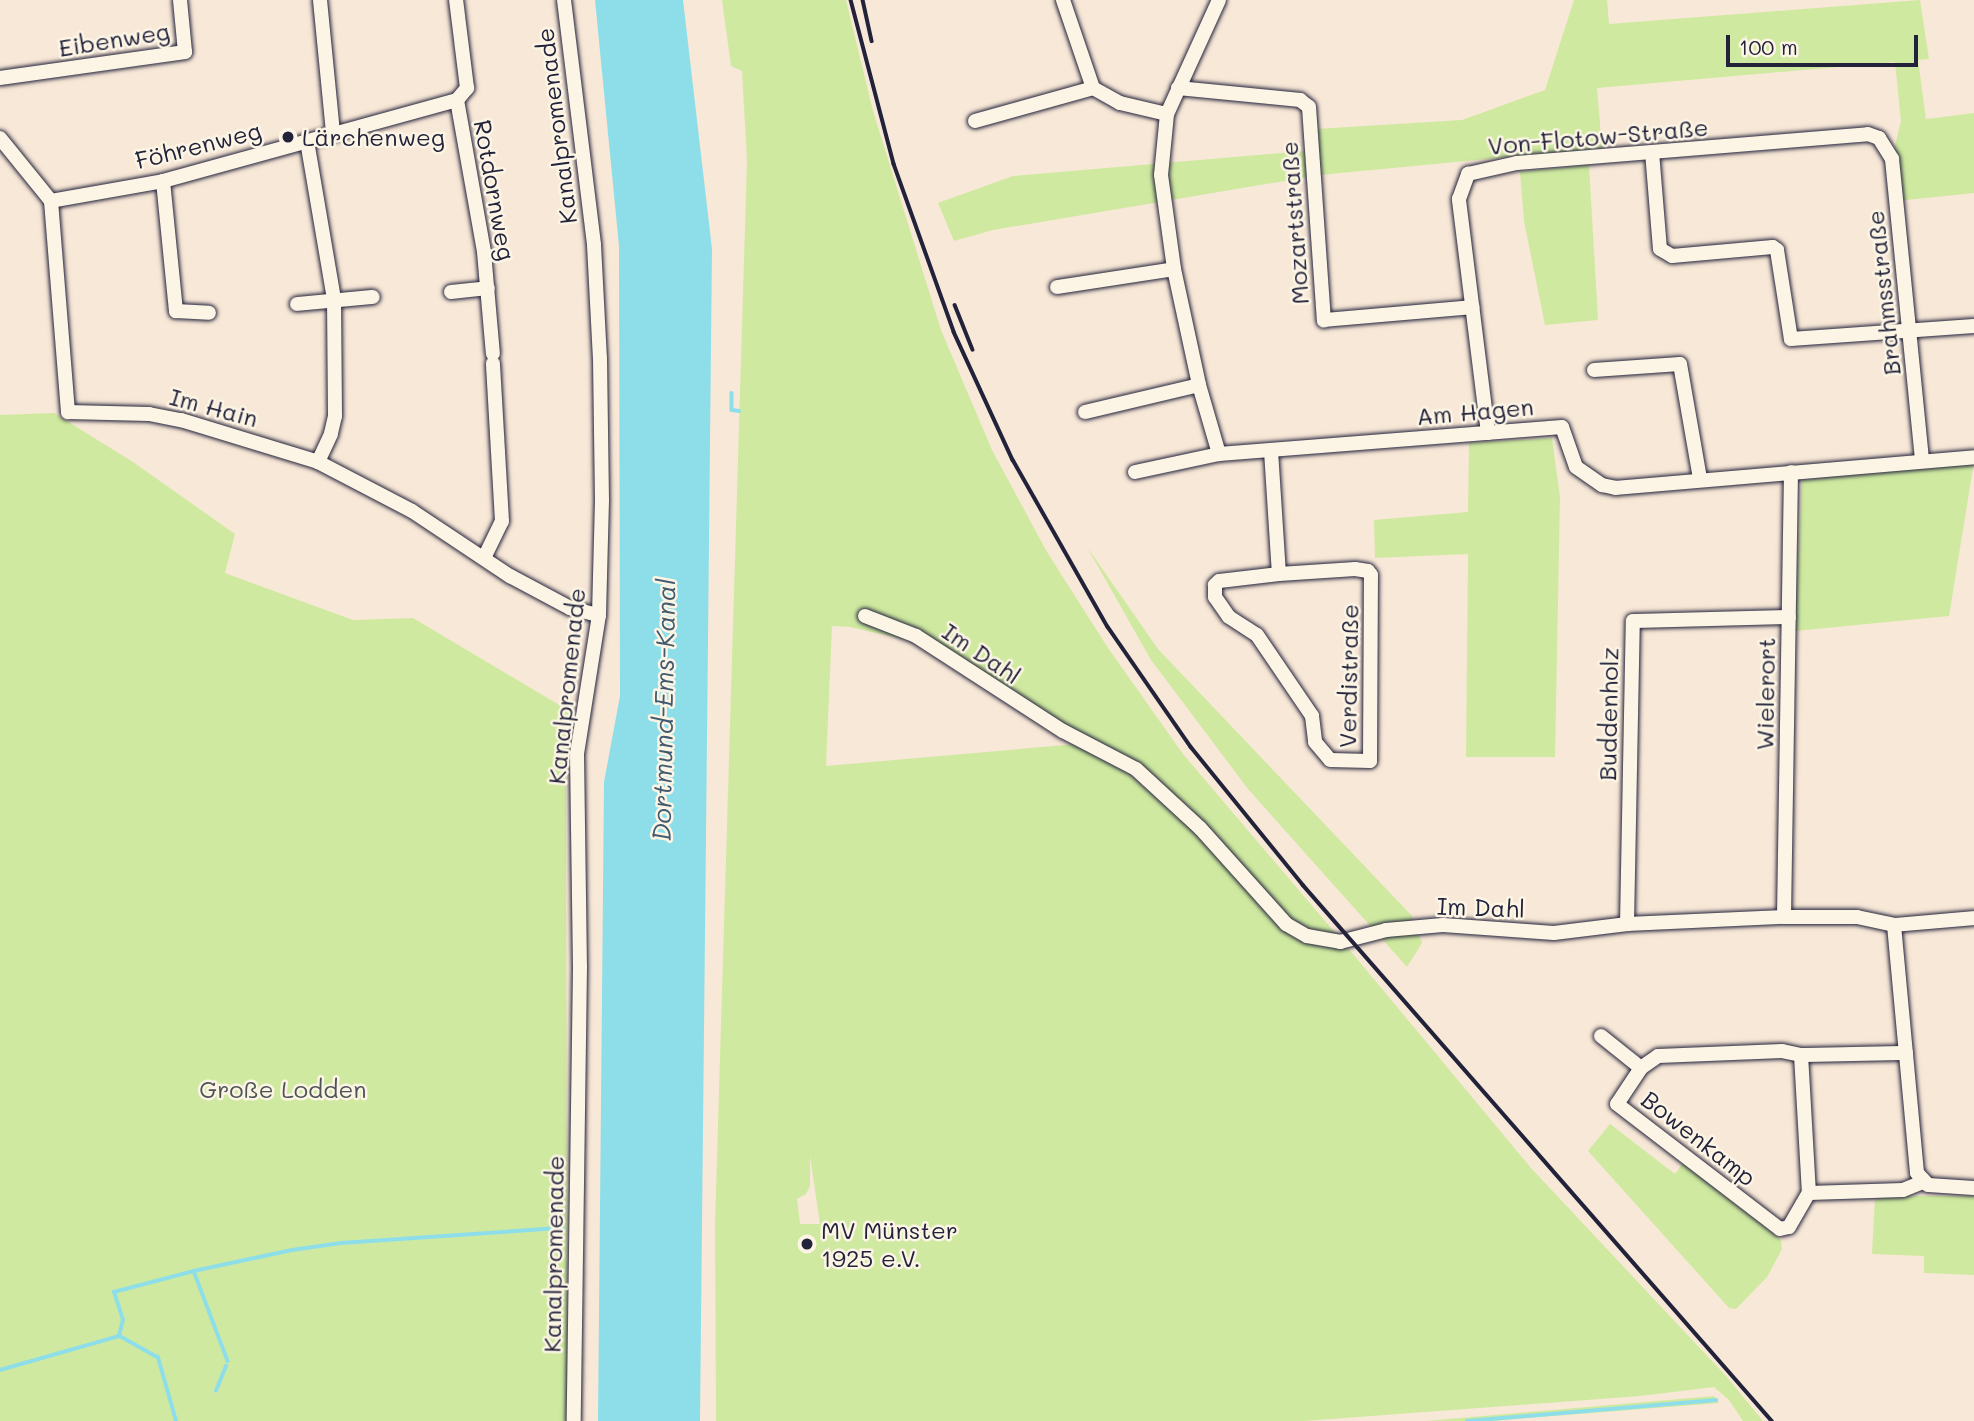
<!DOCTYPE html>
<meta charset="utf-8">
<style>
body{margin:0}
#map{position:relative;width:1974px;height:1421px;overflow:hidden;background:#f8e8d7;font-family:Mali,sans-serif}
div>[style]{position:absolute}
.green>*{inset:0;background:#cfeaa0}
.water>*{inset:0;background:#8edee9}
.stream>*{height:3.5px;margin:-1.75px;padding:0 1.75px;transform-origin:1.75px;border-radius:1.75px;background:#8edee9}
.roads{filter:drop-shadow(0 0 2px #22223b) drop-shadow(0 0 2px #22223b)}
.minor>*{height:14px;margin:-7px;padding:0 7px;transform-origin:7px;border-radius:7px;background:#fcf5e5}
.rail>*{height:3.5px;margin:-1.75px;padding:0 1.75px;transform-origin:1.75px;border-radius:1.75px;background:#22223b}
.dots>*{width:19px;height:19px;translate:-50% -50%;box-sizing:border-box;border:4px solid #fcf5e5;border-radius:50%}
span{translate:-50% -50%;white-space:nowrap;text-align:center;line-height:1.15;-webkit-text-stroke:5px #fcf5e5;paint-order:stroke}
.street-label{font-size:24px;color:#22223b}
.poi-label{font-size:24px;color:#22223b}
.left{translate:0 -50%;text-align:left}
.park-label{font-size:24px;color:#4d5454}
.water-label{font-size:26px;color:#425a6f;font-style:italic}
.scale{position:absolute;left:1726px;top:35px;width:192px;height:32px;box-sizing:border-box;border:4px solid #22223b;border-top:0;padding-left:9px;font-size:21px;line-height:24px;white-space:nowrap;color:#22223b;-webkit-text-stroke:5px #fcf5e5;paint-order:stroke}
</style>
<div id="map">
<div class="green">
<div style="clip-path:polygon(evenodd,722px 0,846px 0,873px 111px,941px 330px,992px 450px,1047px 552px,1108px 648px,1183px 754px,1336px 934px,1326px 937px,1286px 920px,1156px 781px,1055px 733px,911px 641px,850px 627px,832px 626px,826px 766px,1077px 744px,1129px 774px,1195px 831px,1279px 926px,1301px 940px,1324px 947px,1348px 948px,1531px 1168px,1726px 1376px,1763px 1421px,1743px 1421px,1729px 1400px,1714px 1387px,1640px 1396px,1304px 1421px,716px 1421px,715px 1224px,747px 160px,742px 71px,731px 66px,722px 0,810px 1156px,820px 1224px,800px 1224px,797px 1199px,806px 1194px,810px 1186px,810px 1156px)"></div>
<div style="clip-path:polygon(1574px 0,1607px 0,1609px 24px,1920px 0,1929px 59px,1918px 60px,1926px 119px,1974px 113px,1974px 193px,1896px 201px,1892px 159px,1901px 121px,1895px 62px,1597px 88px,1602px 148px,1320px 175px,993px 230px,954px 241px,938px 203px,1013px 176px,1317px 150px,1316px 129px,1462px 120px,1545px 90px)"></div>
<div style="clip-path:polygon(1589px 165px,1598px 320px,1545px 325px,1524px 221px,1520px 172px)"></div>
<div style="clip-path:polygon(54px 413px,133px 462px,235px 534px,225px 573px,353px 620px,413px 618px,571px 712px,566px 757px,567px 1421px,0 1421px,0 415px)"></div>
<div style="clip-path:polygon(1552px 438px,1560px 497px,1555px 757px,1466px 757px,1468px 554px,1375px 558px,1374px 520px,1468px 512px,1469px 443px)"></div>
<div style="clip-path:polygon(1974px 462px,1949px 616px,1795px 631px,1802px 480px)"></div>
<div style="clip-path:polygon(1087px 547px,1158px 649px,1412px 916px,1422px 943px,1407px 967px,1248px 789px,1151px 660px)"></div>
<div style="clip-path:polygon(1610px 1124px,1675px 1174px,1683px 1163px,1781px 1240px,1782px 1249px,1767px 1277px,1736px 1309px,1729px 1308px,1588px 1151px)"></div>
<div style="clip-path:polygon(1875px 1196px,1974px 1196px,1974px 1275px,1924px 1273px,1924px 1256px,1872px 1254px)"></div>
<div style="clip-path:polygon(1714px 1396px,1719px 1403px,1490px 1421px,1426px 1421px)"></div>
</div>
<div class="water">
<div style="clip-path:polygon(595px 0,683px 0,712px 249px,700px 1421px,598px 1421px,604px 782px,620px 696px,619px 246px)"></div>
</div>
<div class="stream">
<div style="left:732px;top:393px;width:17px;rotate:90deg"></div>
<div style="left:732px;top:410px;width:7px;rotate:8deg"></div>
<div style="left:194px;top:1271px;width:100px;rotate:-12.1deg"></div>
<div style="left:292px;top:1250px;width:49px;rotate:-8.1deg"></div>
<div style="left:341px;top:1243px;width:222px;rotate:-3.9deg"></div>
<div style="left:0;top:1370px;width:124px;rotate:-15.9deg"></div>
<div style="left:216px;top:1391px;width:27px;rotate:-68deg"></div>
<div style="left:176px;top:1421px;width:66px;rotate:-105.9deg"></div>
<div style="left:158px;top:1358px;width:45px;rotate:-150.6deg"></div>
<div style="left:119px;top:1336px;width:16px;rotate:-76deg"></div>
<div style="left:123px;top:1320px;width:29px;rotate:-108deg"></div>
<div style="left:114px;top:1292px;width:83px;rotate:-14.7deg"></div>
<div style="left:194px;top:1271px;width:96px;rotate:69.3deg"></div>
<div style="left:1467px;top:1421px;width:250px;rotate:-4.8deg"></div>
</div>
<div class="roads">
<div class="minor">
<div style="left:320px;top:0;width:134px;rotate:84.4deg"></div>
<div style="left:564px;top:0;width:247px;rotate:83deg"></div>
<div style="left:594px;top:245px;width:113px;rotate:87deg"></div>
<div style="left:600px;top:358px;width:142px;rotate:89.2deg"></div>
<div style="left:602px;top:500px;width:115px;rotate:91.5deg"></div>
<div style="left:599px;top:615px;width:141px;rotate:99deg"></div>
<div style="left:577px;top:754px;width:213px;rotate:89.2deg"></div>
<div style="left:580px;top:967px;width:454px;rotate:90.8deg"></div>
<div style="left:1063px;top:0;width:93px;rotate:71.2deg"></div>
<div style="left:1093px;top:88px;width:31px;rotate:29deg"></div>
<div style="left:1120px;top:103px;width:48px;rotate:13.2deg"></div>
<div style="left:1219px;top:0;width:125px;rotate:114.5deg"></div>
<div style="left:1167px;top:114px;width:61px;rotate:95.6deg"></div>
<div style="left:1161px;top:175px;width:95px;rotate:82.1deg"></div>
<div style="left:1174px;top:269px;width:119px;rotate:77.8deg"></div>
<div style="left:1199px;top:385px;width:72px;rotate:73.8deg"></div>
<div style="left:0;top:78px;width:187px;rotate:-8deg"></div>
<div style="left:185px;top:52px;width:52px;rotate:-95.5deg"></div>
<div style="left:1178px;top:88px;width:123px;rotate:5.6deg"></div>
<div style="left:1300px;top:100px;width:11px;rotate:38deg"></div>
<div style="left:1309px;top:107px;width:214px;rotate:86deg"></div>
<div style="left:1324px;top:320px;width:149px;rotate:-5deg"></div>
<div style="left:457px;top:100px;width:154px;rotate:79.9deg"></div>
<div style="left:484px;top:252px;width:102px;rotate:85deg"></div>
<div style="left:975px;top:121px;width:123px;rotate:-15.6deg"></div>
<div style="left:0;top:138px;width:81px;rotate:51deg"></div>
<div style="left:51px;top:201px;width:212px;rotate:85.4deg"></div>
<div style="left:68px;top:412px;width:81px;rotate:1.4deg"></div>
<div style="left:149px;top:414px;width:33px;rotate:11deg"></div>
<div style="left:181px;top:420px;width:143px;rotate:17deg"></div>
<div style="left:318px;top:462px;width:106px;rotate:27.5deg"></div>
<div style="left:412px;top:511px;width:118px;rotate:33.6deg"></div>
<div style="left:510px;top:576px;width:68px;rotate:28.1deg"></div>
<div style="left:570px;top:608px;width:30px;rotate:14deg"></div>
<div style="left:307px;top:141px;width:160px;rotate:80.3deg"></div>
<div style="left:334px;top:299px;width:117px;rotate:89.5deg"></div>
<div style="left:335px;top:416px;width:18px;rotate:103deg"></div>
<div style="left:331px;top:434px;width:31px;rotate:115deg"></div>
<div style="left:1652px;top:152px;width:97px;rotate:85.3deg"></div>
<div style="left:1660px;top:249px;width:14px;rotate:30deg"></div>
<div style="left:1672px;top:256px;width:101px;rotate:-5.1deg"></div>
<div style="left:1773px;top:247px;width:5px;rotate:37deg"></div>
<div style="left:1777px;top:250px;width:90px;rotate:81.1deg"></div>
<div style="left:1791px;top:339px;width:183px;rotate:-4.1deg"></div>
<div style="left:163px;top:181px;width:131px;rotate:84.3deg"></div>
<div style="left:176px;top:311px;width:33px;rotate:3deg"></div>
<div style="left:51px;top:201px;width:114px;rotate:-10.1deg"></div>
<div style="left:163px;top:181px;width:305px;rotate:-15.4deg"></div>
<div style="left:457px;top:100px;width:16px;rotate:-50deg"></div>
<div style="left:467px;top:88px;width:89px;rotate:-97.1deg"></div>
<div style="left:1057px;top:287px;width:118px;rotate:-8.7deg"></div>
<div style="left:451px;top:292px;width:37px;rotate:-6deg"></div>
<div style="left:297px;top:304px;width:76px;rotate:-5.3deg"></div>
<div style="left:1594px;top:370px;width:86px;rotate:-4deg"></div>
<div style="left:1680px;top:364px;width:117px;rotate:80.1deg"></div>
<div style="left:1085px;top:412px;width:117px;rotate:-13.3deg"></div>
<div style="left:1488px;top:433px;width:236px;rotate:-97.1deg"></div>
<div style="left:1459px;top:199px;width:27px;rotate:-70deg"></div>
<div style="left:1468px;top:174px;width:50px;rotate:-12.7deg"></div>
<div style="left:1517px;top:163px;width:352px;rotate:-4.7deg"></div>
<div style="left:1868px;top:134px;width:12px;rotate:20deg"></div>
<div style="left:1879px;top:138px;width:25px;rotate:58deg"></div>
<div style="left:1892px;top:159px;width:301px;rotate:84.3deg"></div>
<div style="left:1271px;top:451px;width:123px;rotate:86.3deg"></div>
<div style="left:1279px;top:574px;width:60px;rotate:173.3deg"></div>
<div style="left:1219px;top:581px;width:6px;rotate:135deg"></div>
<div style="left:1215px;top:585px;width:12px;rotate:90deg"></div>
<div style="left:1215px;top:597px;width:24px;rotate:55deg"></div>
<div style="left:1229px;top:617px;width:33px;rotate:33deg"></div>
<div style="left:1257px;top:635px;width:98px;rotate:55.8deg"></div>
<div style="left:1312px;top:716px;width:26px;rotate:83deg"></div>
<div style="left:1315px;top:742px;width:23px;rotate:50deg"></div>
<div style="left:1330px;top:760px;width:40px;rotate:1.4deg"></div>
<div style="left:1370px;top:761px;width:186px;rotate:-89.7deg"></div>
<div style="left:1371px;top:575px;width:5px;rotate:-127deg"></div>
<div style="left:1368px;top:571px;width:13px;rotate:-171deg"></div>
<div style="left:1355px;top:569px;width:76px;rotate:176.2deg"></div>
<div style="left:1135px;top:472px;width:86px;rotate:-12.1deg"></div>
<div style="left:1219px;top:454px;width:344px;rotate:-4.5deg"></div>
<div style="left:1562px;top:427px;width:42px;rotate:70.7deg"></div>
<div style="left:1576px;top:467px;width:32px;rotate:35deg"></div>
<div style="left:1602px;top:485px;width:14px;rotate:12deg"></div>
<div style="left:1616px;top:488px;width:359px;rotate:-4.9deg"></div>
<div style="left:484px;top:558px;width:41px;rotate:-64.1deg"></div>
<div style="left:502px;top:521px;width:158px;rotate:-93.3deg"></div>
<div style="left:865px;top:616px;width:55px;rotate:21.4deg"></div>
<div style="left:916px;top:636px;width:175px;rotate:32.9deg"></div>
<div style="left:1063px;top:731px;width:82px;rotate:27.5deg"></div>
<div style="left:1136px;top:769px;width:87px;rotate:42.7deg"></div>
<div style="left:1200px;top:828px;width:129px;rotate:48.1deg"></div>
<div style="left:1286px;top:924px;width:24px;rotate:30deg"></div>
<div style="left:1307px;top:936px;width:34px;rotate:10deg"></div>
<div style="left:1340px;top:942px;width:48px;rotate:-14.6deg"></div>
<div style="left:1386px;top:930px;width:57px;rotate:-5deg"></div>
<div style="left:1443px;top:925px;width:111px;rotate:4.1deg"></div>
<div style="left:1554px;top:933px;width:74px;rotate:-7deg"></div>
<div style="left:1627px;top:924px;width:157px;rotate:-2.6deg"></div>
<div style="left:1784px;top:917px;width:73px"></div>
<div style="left:1857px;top:917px;width:38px;rotate:12deg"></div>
<div style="left:1894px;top:925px;width:249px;rotate:84.7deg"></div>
<div style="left:1917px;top:1173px;width:16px;rotate:47deg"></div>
<div style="left:1928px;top:1185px;width:46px;rotate:3.7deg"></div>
<div style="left:1784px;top:917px;width:445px;rotate:-89.1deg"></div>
<div style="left:1627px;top:924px;width:303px;rotate:-88.9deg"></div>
<div style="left:1633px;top:621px;width:156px;rotate:-1.5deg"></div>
<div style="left:1894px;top:925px;width:80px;rotate:-5deg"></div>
<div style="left:1601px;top:1036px;width:51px;rotate:38.7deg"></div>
<div style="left:1906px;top:1053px;width:105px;rotate:178.9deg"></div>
<div style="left:1801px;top:1055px;width:138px;rotate:86.7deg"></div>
<div style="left:1809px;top:1193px;width:94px;rotate:-1.8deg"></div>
<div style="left:1903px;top:1190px;width:22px;rotate:-22deg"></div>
<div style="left:1801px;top:1055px;width:19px;rotate:-168deg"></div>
<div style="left:1782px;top:1051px;width:124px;rotate:177.7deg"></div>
<div style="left:1658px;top:1056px;width:21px;rotate:145deg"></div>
<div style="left:1641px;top:1068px;width:43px;rotate:123.7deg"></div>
<div style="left:1617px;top:1104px;width:205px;rotate:37.5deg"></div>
<div style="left:1780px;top:1229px;width:9px;rotate:-13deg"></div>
<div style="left:1789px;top:1227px;width:39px;rotate:-60deg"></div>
</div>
</div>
<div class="rail">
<div style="left:851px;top:0;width:170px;rotate:75.3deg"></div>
<div style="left:894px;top:164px;width:178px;rotate:70.3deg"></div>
<div style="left:954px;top:332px;width:141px;rotate:65.3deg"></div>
<div style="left:1013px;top:460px;width:192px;rotate:60.4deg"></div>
<div style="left:1108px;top:627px;width:146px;rotate:55.3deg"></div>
<div style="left:1191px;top:747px;width:178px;rotate:50.9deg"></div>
<div style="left:1303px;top:885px;width:712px;rotate:48.81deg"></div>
<div style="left:863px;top:0;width:42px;rotate:77.6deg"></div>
<div style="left:955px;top:305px;width:48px;rotate:68.2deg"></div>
</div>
<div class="dots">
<div style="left:288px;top:137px;background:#22223b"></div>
<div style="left:807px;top:1244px;background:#22223b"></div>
</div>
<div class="street-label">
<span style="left:114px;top:39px;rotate:-9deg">Eibenweg</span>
<span style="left:556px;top:126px;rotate:-97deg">Kanalpromenade</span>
<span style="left:1598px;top:136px;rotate:-5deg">Von-Flotow-Straße</span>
<span style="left:198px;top:145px;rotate:-14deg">Föhrenweg</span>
<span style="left:495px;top:190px;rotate:80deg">Rotdornweg</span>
<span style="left:1294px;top:223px;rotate:-94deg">Mozartstraße</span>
<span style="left:1883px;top:293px;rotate:-96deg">Brahmsstraße</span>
<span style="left:214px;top:407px;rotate:15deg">Im Hain</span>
<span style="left:1475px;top:411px;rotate:-5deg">Am Hagen</span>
<span style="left:982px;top:653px;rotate:34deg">Im Dahl</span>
<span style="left:1348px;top:676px;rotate:-89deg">Verdistraße</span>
<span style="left:566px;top:686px;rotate:-84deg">Kanalpromenade</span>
<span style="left:1765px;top:694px;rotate:-89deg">Wielerort</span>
<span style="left:1608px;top:714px;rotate:-89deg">Buddenholz</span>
<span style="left:1481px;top:907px;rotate:2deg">Im Dahl</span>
<span style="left:1699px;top:1138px;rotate:38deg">Bowenkamp</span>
<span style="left:553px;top:1254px;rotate:-89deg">Kanalpromenade</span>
</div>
<div class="poi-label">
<span class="left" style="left:302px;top:137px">Lärchenweg</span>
<span class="left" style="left:821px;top:1244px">MV Münster<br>1925 e.V.</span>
</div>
<div class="park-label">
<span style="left:283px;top:1089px">Große Lodden</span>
</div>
<div class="water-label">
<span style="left:664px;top:710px;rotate:-89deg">Dortmund-Ems-Kanal</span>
</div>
<div class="scale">100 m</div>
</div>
